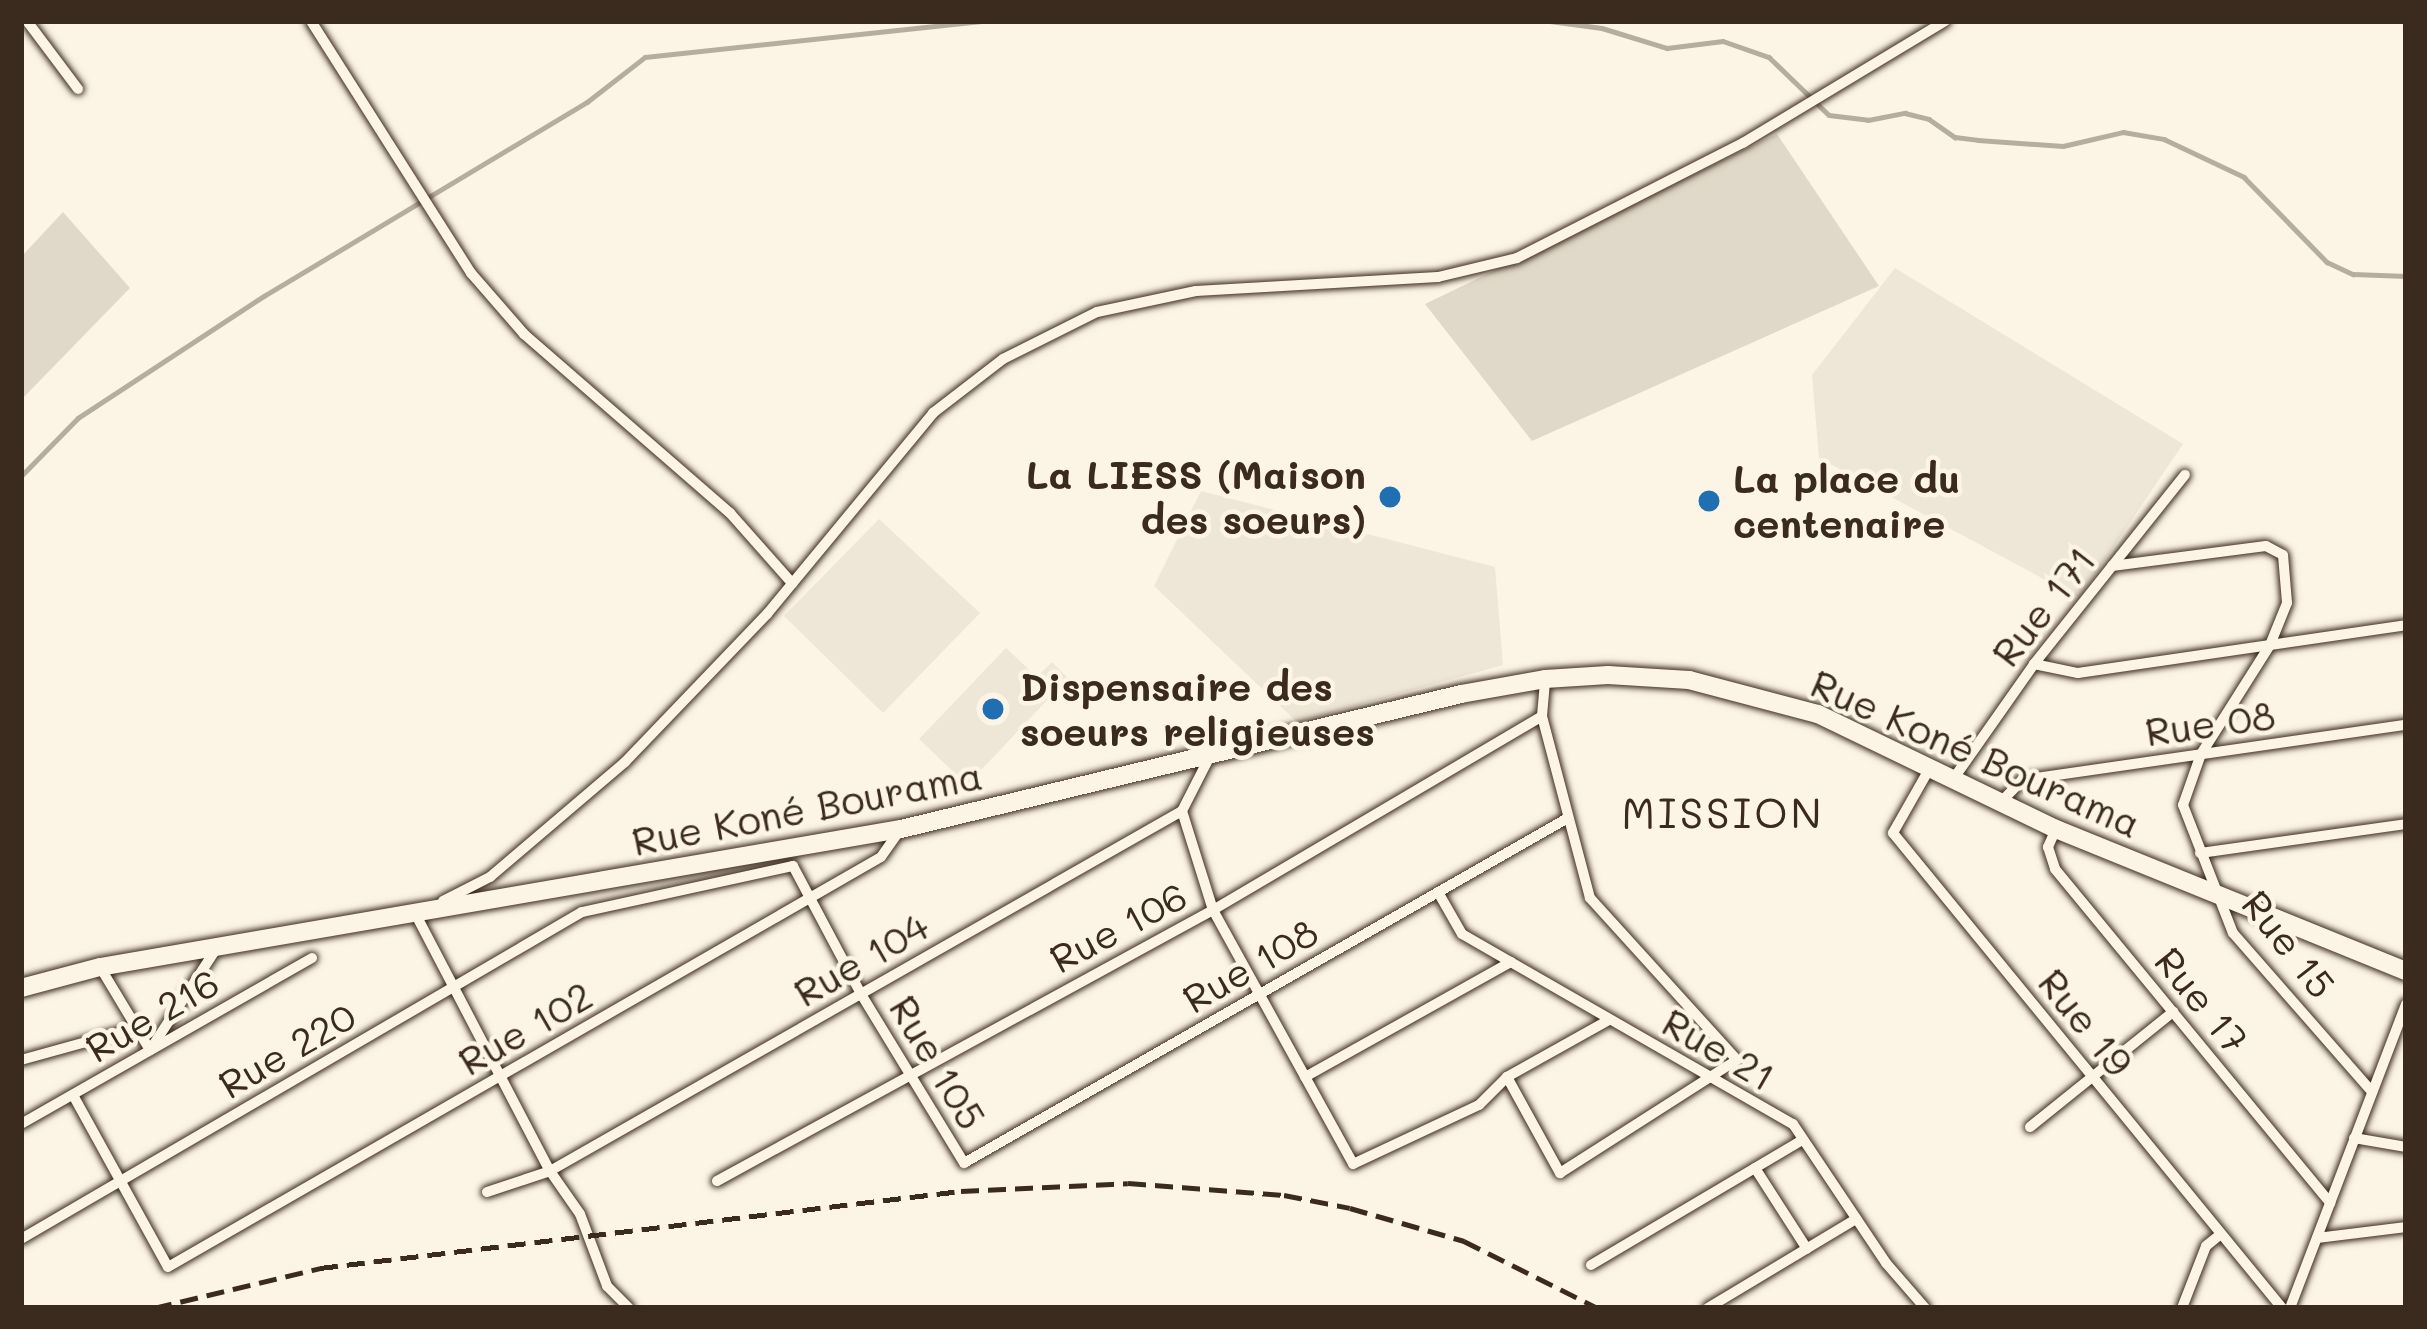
<!DOCTYPE html>
<meta charset="utf-8">
<style>
body{margin:0}
#map{position:relative;width:2427px;height:1329px;overflow:hidden;background:#fcf5e5;font-family:Mali,sans-serif}
div>[style]{position:absolute}
.built>*{inset:0;background:#eee6d6}
.green>*{inset:0;background:#e0d8c8}
.stream>*{height:4.5px;margin:-2.25px;padding:0 2.25px;transform-origin:2.25px;border-radius:2.25px;background:#b7ad9e}
.roads{filter:drop-shadow(0 0 3px #3b2a1e) drop-shadow(0 0 3px #3b2a1e)}
.minor>*{height:10px;margin:-5px;padding:0 5px;transform-origin:5px;border-radius:5px;background:#fcf5e5}
.trunk>*{height:18px;margin:-9px;padding:0 9px;transform-origin:9px;border-radius:9px;background:#fcf5e5}
.rail>*{height:4.5px;margin-top:-2.25px;transform-origin:0;background:repeating-linear-gradient(90deg,#3b2a1e 0 18px,transparent 0 27px)}
.dots>*{width:33px;height:33px;translate:-50% -50%;box-sizing:border-box;border:6px solid #fcf5e5;border-radius:50%}
span{translate:-50% -50%;white-space:nowrap;text-align:center;line-height:1.15;-webkit-text-stroke:9px #fcf5e5;paint-order:stroke}
.poi-label{font-size:39px;color:#3b2a1e;font-weight:700}
.right{translate:-100% -50%;text-align:right}
.left{translate:0 -50%;text-align:left}
.street-label{font-size:39px;color:#3b2a1e}
.neighbourhood-label{font-size:42px;color:#3b2a1e;letter-spacing:3px}
.frame{position:absolute;inset:0;border:24px solid #3b2a1e;pointer-events:none}
</style>
<div id="map">
<div class="built">
<div style="clip-path:polygon(1895px 268px,2183px 444px,2079px 598px,1819px 458px,1812px 375px)"></div>
<div style="clip-path:polygon(1201px 491px,1495px 567px,1503px 665px,1297px 722px,1154px 586px)"></div>
<div style="clip-path:polygon(879px 519px,980px 613px,883px 713px,784px 616px)"></div>
<div style="clip-path:polygon(1006px 648px,1037px 677px,1052px 662px,1068px 678px,967px 785px,919px 739px)"></div>
</div>
<div class="green">
<div style="clip-path:polygon(1777px 134px,1879px 286px,1532px 441px,1425px 304px)"></div>
<div style="clip-path:polygon(63px 212px,130px 288px,21px 400px,21px 257px)"></div>
</div>
<div class="stream">
<div style="left:1550px;top:21px;width:52px;rotate:7.7deg"></div>
<div style="left:1602px;top:28px;width:68px;rotate:17.1deg"></div>
<div style="left:1667px;top:48px;width:56px;rotate:-7.1deg"></div>
<div style="left:1723px;top:41px;width:49px;rotate:19.2deg"></div>
<div style="left:1769px;top:57px;width:83px;rotate:44deg"></div>
<div style="left:1829px;top:115px;width:39px;rotate:7deg"></div>
<div style="left:1868px;top:120px;width:38px;rotate:-11deg"></div>
<div style="left:1905px;top:113px;width:25px;rotate:14deg"></div>
<div style="left:1929px;top:119px;width:32px;rotate:35deg"></div>
<div style="left:1955px;top:137px;width:23px;rotate:7deg"></div>
<div style="left:1978px;top:140px;width:85px;rotate:4deg"></div>
<div style="left:2063px;top:146px;width:62px;rotate:-13.1deg"></div>
<div style="left:2123px;top:132px;width:42px;rotate:9.7deg"></div>
<div style="left:2164px;top:139px;width:89px;rotate:25.4deg"></div>
<div style="left:2244px;top:177px;width:119px;rotate:45.7deg"></div>
<div style="left:2327px;top:262px;width:29px;rotate:25deg"></div>
<div style="left:2353px;top:274px;width:53px;rotate:2.2deg"></div>
<div style="left:21px;top:476px;width:81px;rotate:-45.5deg"></div>
<div style="left:78px;top:418px;width:222px;rotate:-33.3deg"></div>
<div style="left:264px;top:296px;width:377px;rotate:-31deg"></div>
<div style="left:587px;top:102px;width:73px;rotate:-37.8deg"></div>
<div style="left:645px;top:57px;width:338px;rotate:-6.1deg"></div>
</div>
<div class="roads">
<div class="minor">
<div style="left:27px;top:21px;width:85px;rotate:53.1deg"></div>
<div style="left:311px;top:21px;width:299px;rotate:57.6deg"></div>
<div style="left:471px;top:273px;width:81px;rotate:49deg"></div>
<div style="left:524px;top:334px;width:273px;rotate:41deg"></div>
<div style="left:730px;top:513px;width:94px;rotate:48.5deg"></div>
<div style="left:2112px;top:566px;width:155px;rotate:-7.4deg"></div>
<div style="left:2266px;top:546px;width:19px;rotate:28deg"></div>
<div style="left:2283px;top:555px;width:48px;rotate:85.2deg"></div>
<div style="left:2287px;top:603px;width:45px;rotate:112deg"></div>
<div style="left:2270px;top:645px;width:129px;rotate:122.3deg"></div>
<div style="left:2201px;top:754px;width:54px;rotate:109.4deg"></div>
<div style="left:2183px;top:805px;width:137px;rotate:68.7deg"></div>
<div style="left:2233px;top:933px;width:211px;rotate:48.8deg"></div>
<div style="left:2034px;top:664px;width:45px;rotate:11.6deg"></div>
<div style="left:2078px;top:673px;width:331px;rotate:-8.3deg"></div>
<div style="left:1931px;top:766px;width:77px;rotate:119.6deg"></div>
<div style="left:1893px;top:833px;width:614px;rotate:50.68deg"></div>
<div style="left:1954px;top:778px;width:139px;rotate:-54.9deg"></div>
<div style="left:2034px;top:664px;width:242px;rotate:-51.4deg"></div>
<div style="left:2000px;top:803px;width:32px;rotate:-46deg"></div>
<div style="left:2022px;top:780px;width:388px;rotate:-8.2deg"></div>
<div style="left:1182px;top:811px;width:104px;rotate:72.6deg"></div>
<div style="left:1213px;top:910px;width:290px;rotate:61.1deg"></div>
<div style="left:1353px;top:1164px;width:139px;rotate:-25.1deg"></div>
<div style="left:1479px;top:1105px;width:40px;rotate:-45deg"></div>
<div style="left:1507px;top:1077px;width:117px;rotate:-29.2deg"></div>
<div style="left:2056px;top:829px;width:20px;rotate:114deg"></div>
<div style="left:2048px;top:847px;width:23px;rotate:72deg"></div>
<div style="left:2055px;top:869px;width:433px;rotate:50.5deg"></div>
<div style="left:2200px;top:853px;width:208px;rotate:-8deg"></div>
<div style="left:1438px;top:892px;width:48px;rotate:60.3deg"></div>
<div style="left:1462px;top:934px;width:382px;rotate:29.9deg"></div>
<div style="left:1793px;top:1124px;width:167px;rotate:56.2deg"></div>
<div style="left:1886px;top:1263px;width:60px;rotate:49.1deg"></div>
<div style="left:443px;top:901px;width:53px;rotate:-27.1deg"></div>
<div style="left:490px;top:877px;width:177px;rotate:-40.4deg"></div>
<div style="left:625px;top:762px;width:205px;rotate:-46.2deg"></div>
<div style="left:767px;top:614px;width:261px;rotate:-50.4deg"></div>
<div style="left:933px;top:413px;width:88px;rotate:-37.6deg"></div>
<div style="left:1003px;top:359px;width:105px;rotate:-26.6deg"></div>
<div style="left:1097px;top:312px;width:101px;rotate:-12deg"></div>
<div style="left:1196px;top:291px;width:242px;rotate:-3.3deg"></div>
<div style="left:1438px;top:277px;width:81px;rotate:-13.5deg"></div>
<div style="left:1517px;top:258px;width:254px;rotate:-27deg"></div>
<div style="left:1743px;top:143px;width:236px;rotate:-31.1deg"></div>
<div style="left:415px;top:913px;width:291px;rotate:62.4deg"></div>
<div style="left:550px;top:1171px;width:52px;rotate:55.1deg"></div>
<div style="left:580px;top:1214px;width:77px;rotate:69.4deg"></div>
<div style="left:607px;top:1286px;width:31px;rotate:45deg"></div>
<div style="left:100px;top:967px;width:97px;rotate:58.9deg"></div>
<div style="left:150px;top:1050px;width:121px;rotate:-56.8deg"></div>
<div style="left:21px;top:1060px;width:119px;rotate:-15.5deg"></div>
<div style="left:1305px;top:1077px;width:236px;rotate:-29.2deg"></div>
<div style="left:1507px;top:1077px;width:110px;rotate:61.1deg"></div>
<div style="left:1560px;top:1173px;width:210px;rotate:-32.6deg"></div>
<div style="left:1737px;top:1060px;width:219px;rotate:-132.2deg"></div>
<div style="left:1590px;top:898px;width:188px;rotate:-104.8deg"></div>
<div style="left:1542px;top:716px;width:37px;rotate:-85deg"></div>
<div style="left:73px;top:1095px;width:196px;rotate:61.1deg"></div>
<div style="left:168px;top:1267px;width:822px;rotate:-29.9deg"></div>
<div style="left:881px;top:857px;width:32px;rotate:-55deg"></div>
<div style="left:21px;top:1124px;width:335px;rotate:-29.7deg"></div>
<div style="left:2030px;top:1127px;width:184px;rotate:-38.8deg"></div>
<div style="left:2354px;top:1138px;width:53px;rotate:9.8deg"></div>
<div style="left:1755px;top:1168px;width:96px;rotate:57.3deg"></div>
<div style="left:717px;top:1181px;width:565px;rotate:-28.65deg"></div>
<div style="left:1213px;top:910px;width:382px;rotate:-30.5deg"></div>
<div style="left:487px;top:1192px;width:66px;rotate:-18.4deg"></div>
<div style="left:550px;top:1171px;width:727px;rotate:-29.67deg"></div>
<div style="left:1182px;top:811px;width:64px;rotate:-63deg"></div>
<div style="left:2317px;top:1238px;width:90px;rotate:-7deg"></div>
<div style="left:21px;top:1239px;width:649px;rotate:-30.24deg"></div>
<div style="left:582px;top:912px;width:216px;rotate:-12.3deg"></div>
<div style="left:793px;top:866px;width:145px;rotate:62deg"></div>
<div style="left:861px;top:994px;width:198px;rotate:58.6deg"></div>
<div style="left:964px;top:1163px;width:693px;rotate:-29.74deg"></div>
<div style="left:1591px;top:1265px;width:245px;rotate:-30.6deg"></div>
<div style="left:1708px;top:1308px;width:173px;rotate:-31deg"></div>
<div style="left:2182px;top:1308px;width:66px;rotate:-68.8deg"></div>
<div style="left:2206px;top:1246px;width:19px;rotate:-39deg"></div>
<div style="left:2290px;top:1308px;width:325px;rotate:-69.1deg"></div>
</div>
<div class="trunk">
<div style="left:21px;top:988px;width:82px;rotate:-14.9deg"></div>
<div style="left:100px;top:967px;width:813px;rotate:-9.78deg"></div>
<div style="left:901px;top:829px;width:576px;rotate:-13.55deg"></div>
<div style="left:1461px;top:694px;width:85px;rotate:-10.1deg"></div>
<div style="left:1545px;top:679px;width:63px;rotate:-3.6deg"></div>
<div style="left:1608px;top:675px;width:81px;rotate:3.5deg"></div>
<div style="left:1689px;top:680px;width:133px;rotate:14.8deg"></div>
<div style="left:1818px;top:714px;width:264px;rotate:25.8deg"></div>
<div style="left:2056px;top:829px;width:378px;rotate:22.1deg"></div>
</div>
</div>
<div class="rail">
<div style="left:154px;top:1308px;width:171px;rotate:-13.5deg"></div>
<div style="left:320px;top:1268px;width:646px;rotate:-6.85deg"></div>
<div style="left:961px;top:1191px;width:167px;rotate:-2.7deg"></div>
<div style="left:1128px;top:1183px;width:156px;rotate:4.4deg"></div>
<div style="left:1284px;top:1195px;width:67px;rotate:11.1deg"></div>
<div style="left:1350px;top:1208px;width:119px;rotate:16.1deg"></div>
<div style="left:1464px;top:1241px;width:150px;rotate:26.6deg"></div>
</div>
<div class="dots">
<div style="left:1390px;top:497px;background:#1f6fb2"></div>
<div style="left:1709px;top:501px;background:#1f6fb2"></div>
<div style="left:993px;top:709px;background:#1f6fb2"></div>
</div>
<div class="poi-label">
<span class="right" style="left:1366px;top:497px">La LIESS (Maison<br>des soeurs)</span>
<span class="left" style="left:1733px;top:501px">La place du<br>centenaire</span>
<span class="left" style="left:1020px;top:709px">Dispensaire des<br>soeurs religieuses</span>
</div>
<div class="street-label">
<span style="left:2043px;top:606px;rotate:-52deg">Rue 171</span>
<span style="left:2210px;top:723px;rotate:-8deg">Rue 08</span>
<span style="left:1976px;top:753px;rotate:24deg">Rue Koné Bourama</span>
<span style="left:807px;top:808px;rotate:-11deg">Rue Koné Bourama</span>
<span style="left:1118px;top:927px;rotate:-28deg">Rue 106</span>
<span style="left:2289px;top:944px;rotate:52deg">Rue 15</span>
<span style="left:861px;top:959px;rotate:-30deg">Rue 104</span>
<span style="left:1250px;top:965px;rotate:-30deg">Rue 108</span>
<span style="left:2202px;top:1000px;rotate:51deg">Rue 17</span>
<span style="left:152px;top:1015px;rotate:-30deg">Rue 216</span>
<span style="left:2086px;top:1022px;rotate:51deg">Rue 19</span>
<span style="left:525px;top:1028px;rotate:-30deg">Rue 102</span>
<span style="left:1719px;top:1049px;rotate:30deg">Rue 21</span>
<span style="left:287px;top:1050px;rotate:-30deg">Rue 220</span>
<span style="left:938px;top:1062px;rotate:59deg">Rue 105</span>
</div>
<div class="neighbourhood-label">
<span style="left:1723px;top:813px">MISSION</span>
</div>
<div class="frame"></div>
</div>
